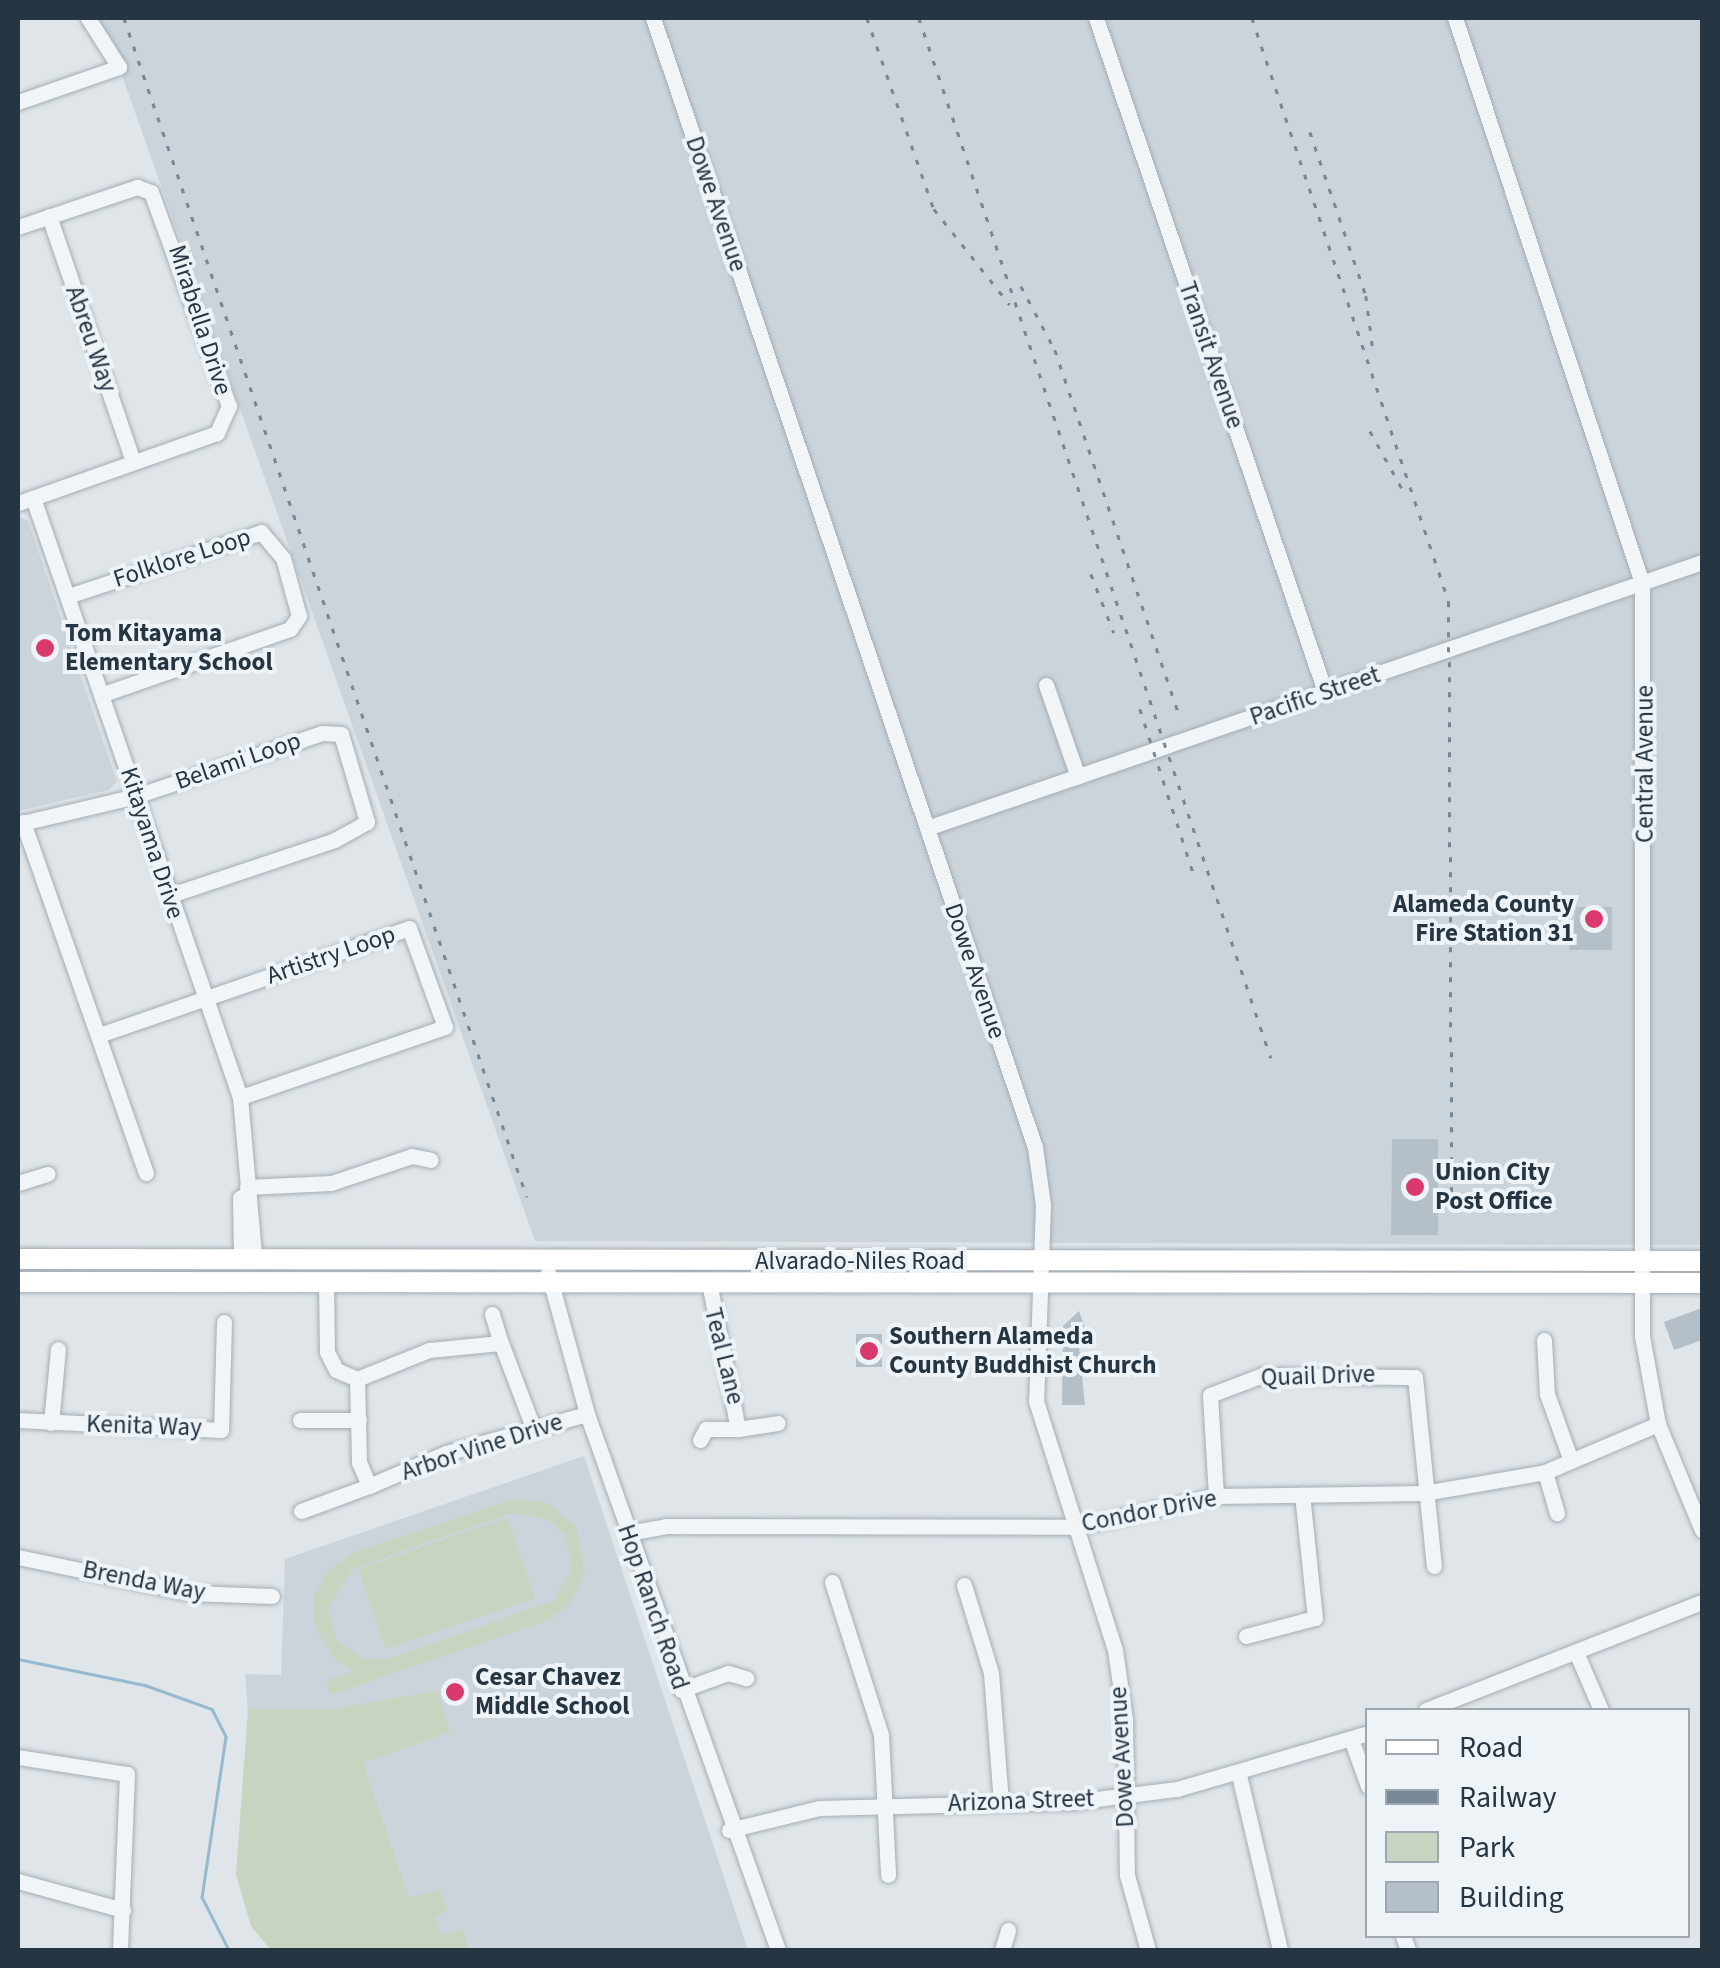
<!DOCTYPE html>
<style>
body{margin:0}
#map{position:relative;width:1720px;height:1968px;overflow:hidden;background:#dfe5e9;font-family:"Source Sans 3",sans-serif}
div>[style]{position:absolute}
.built>*{inset:0;background:#ccd4db}
.green>*{inset:0;background:#c8d4bf}
.stream>*{height:2.5px;margin:-1.25px;padding:0 1.25px;transform-origin:1.25px;border-radius:1.25px;background:#96bacd}
.building>*{inset:0;background:#b5bfc7}
.roads{filter:drop-shadow(0 0 2px #a4adb4) drop-shadow(0 0 2px #a4adb4)}
.minor>*{height:15px;margin:-7.5px;padding:0 7.5px;transform-origin:7.5px;border-radius:7.5px;background:#f2f5f7}
.major>*{height:20px;margin:-10px;padding:0 10px;transform-origin:10px;border-radius:10px;background:#fff}
.rail>*{height:2.5px;margin-top:-1.25px;transform-origin:0;background:repeating-linear-gradient(90deg,#778794 0 5px,transparent 0 15px)}
.dots>*{width:28px;height:28px;translate:-50% -50%;box-sizing:border-box;border:5px solid #eef3f7;border-radius:50%}
span{translate:-50% -50%;white-space:nowrap;text-align:center;line-height:1.15;-webkit-text-stroke:8px #eef3f7;paint-order:stroke}
.street-label{font-size:25px;color:#263542}
.poi-label{font-size:25px;color:#263542;font-weight:700}
.left{translate:0 -50%;text-align:left}
.right{translate:-100% -50%;text-align:right}
.frame{position:absolute;inset:0;border:20px solid #263542;pointer-events:none}
.legend{position:absolute;left:1365px;top:1708px;width:325px;height:230px;box-sizing:border-box;background:#eef3f7;border:2px solid #9ea7af;margin:0;padding:12px 18px;list-style:none;font-size:30px;color:#263542}
.legend li{display:flex;align-items:center;gap:20px;height:50px}
.legend b{width:50px;border:2px solid #9ea7af}
</style>
<div id="map">
<div class="built">
<div style="clip-path:polygon(88px 18px,1702px 18px,1702px 1245px,535px 1241px,119px 67px)"></div>
<div style="clip-path:polygon(18px 516px,28px 521px,117px 782px,109px 790px,18px 811px)"></div>
<div style="clip-path:polygon(584px 1456px,748px 1950px,271px 1950px,251px 1926px,236px 1874px,250px 1737px,245px 1674px,281px 1675px,285px 1559px)"></div>
</div>
<div class="green">
<div style="clip-path:polygon(evenodd,512px 1499px,548px 1503px,576px 1526px,585px 1575px,568px 1606px,549px 1620px,331px 1695px,326px 1681px,353px 1671px,334px 1659px,314px 1625px,314px 1597px,328px 1570px,352px 1553px,512px 1499px,512px 1513px,548px 1519px,565px 1536px,572px 1569px,553px 1601px,388px 1659px,365px 1659px,337px 1640px,328px 1608px,352px 1569px,512px 1513px)"></div>
<div style="clip-path:polygon(507px 1518px,535px 1598px,386px 1649px,358px 1569px)"></div>
<div style="clip-path:polygon(437px 1691px,450px 1732px,363px 1763px,409px 1898px,440px 1889px,447px 1911px,435px 1916px,441px 1935px,462px 1929px,469px 1950px,271px 1950px,251px 1926px,236px 1874px,248px 1709px,333px 1709px)"></div>
</div>
<div class="stream">
<div style="left:18px;top:1659px;width:130px;rotate:11.6deg"></div>
<div style="left:145px;top:1685px;width:71px;rotate:19.7deg"></div>
<div style="left:212px;top:1709px;width:31px;rotate:63deg"></div>
<div style="left:226px;top:1737px;width:162px;rotate:98.5deg"></div>
<div style="left:202px;top:1897px;width:59px;rotate:63deg"></div>
</div>
<div class="building">
<div style="clip-path:polygon(1576px 907px,1612px 907px,1612px 950px,1569px 950px)"></div>
<div style="clip-path:polygon(1392px 1139px,1438px 1139px,1438px 1235px,1391px 1235px)"></div>
<div style="clip-path:polygon(1702px 1308px,1702px 1340px,1674px 1350px,1664px 1322px)"></div>
<div style="clip-path:polygon(1079px 1311px,1087px 1334px,1078px 1337px,1085px 1405px,1062px 1405px,1063px 1326px)"></div>
<div style="clip-path:polygon(856px 1334px,882px 1334px,882px 1367px,856px 1367px)"></div>
</div>
<div class="roads">
<div class="minor">
<div style="left:653px;top:18px;width:1192px;rotate:71.31deg"></div>
<div style="left:1035px;top:1147px;width:59px;rotate:82.1deg"></div>
<div style="left:1043px;top:1205px;width:196px;rotate:92deg"></div>
<div style="left:1036px;top:1401px;width:261px;rotate:72.4deg"></div>
<div style="left:1115px;top:1650px;width:70px;rotate:81.8deg"></div>
<div style="left:1125px;top:1719px;width:156px;rotate:89.3deg"></div>
<div style="left:1127px;top:1875px;width:78px;rotate:74.4deg"></div>
<div style="left:1096px;top:18px;width:712px;rotate:71.23deg"></div>
<div style="left:1455px;top:18px;width:595px;rotate:71.69deg"></div>
<div style="left:1642px;top:583px;width:753px;rotate:90deg"></div>
<div style="left:1642px;top:1336px;width:89px;rotate:79.7deg"></div>
<div style="left:1658px;top:1424px;width:115px;rotate:67.5deg"></div>
<div style="left:18px;top:102px;width:107px;rotate:-19.1deg"></div>
<div style="left:119px;top:67px;width:58px;rotate:-122.3deg"></div>
<div style="left:49px;top:216px;width:259px;rotate:71.1deg"></div>
<div style="left:18px;top:227px;width:126px;rotate:-18.6deg"></div>
<div style="left:137px;top:187px;width:15px;rotate:20deg"></div>
<div style="left:151px;top:192px;width:228px;rotate:70deg"></div>
<div style="left:229px;top:406px;width:30px;rotate:114deg"></div>
<div style="left:217px;top:433px;width:211px;rotate:160.6deg"></div>
<div style="left:33px;top:498px;width:634px;rotate:70.94deg"></div>
<div style="left:240px;top:1097px;width:159px;rotate:84.9deg"></div>
<div style="left:68px;top:596px;width:203px;rotate:-18.3deg"></div>
<div style="left:261px;top:532px;width:34px;rotate:50deg"></div>
<div style="left:283px;top:558px;width:60px;rotate:74.6deg"></div>
<div style="left:299px;top:616px;width:16px;rotate:125deg"></div>
<div style="left:290px;top:629px;width:198px;rotate:160.8deg"></div>
<div style="left:1046px;top:685px;width:97px;rotate:70.8deg"></div>
<div style="left:23px;top:822px;width:372px;rotate:70.7deg"></div>
<div style="left:18px;top:824px;width:121px;rotate:-13.3deg"></div>
<div style="left:136px;top:796px;width:196px;rotate:-18.7deg"></div>
<div style="left:322px;top:733px;width:19px;rotate:3deg"></div>
<div style="left:341px;top:734px;width:92px;rotate:73.5deg"></div>
<div style="left:367px;top:822px;width:37px;rotate:151deg"></div>
<div style="left:335px;top:840px;width:176px;rotate:161.5deg"></div>
<div style="left:927px;top:828px;width:819px;rotate:-18.94deg"></div>
<div style="left:99px;top:1035px;width:328px;rotate:-19deg"></div>
<div style="left:409px;top:928px;width:105px;rotate:70deg"></div>
<div style="left:445px;top:1027px;width:217px;rotate:161.1deg"></div>
<div style="left:18px;top:1183px;width:31px;rotate:-17deg"></div>
<div style="left:247px;top:1187px;width:84px;rotate:-2.7deg"></div>
<div style="left:331px;top:1183px;width:85px;rotate:-18.4deg"></div>
<div style="left:412px;top:1156px;width:19px;rotate:12deg"></div>
<div style="left:241px;top:1255px;width:57px;rotate:-91deg"></div>
<div style="left:240px;top:1198px;width:8px;rotate:-30deg"></div>
<div style="left:548px;top:1272px;width:147px;rotate:74.6deg"></div>
<div style="left:587px;top:1414px;width:569px;rotate:70.39deg"></div>
<div style="left:326px;top:1280px;width:72px;rotate:89.2deg"></div>
<div style="left:327px;top:1352px;width:20px;rotate:63deg"></div>
<div style="left:336px;top:1370px;width:23px;rotate:23deg"></div>
<div style="left:357px;top:1379px;width:78px;rotate:-21.9deg"></div>
<div style="left:429px;top:1350px;width:72px;rotate:-5.6deg"></div>
<div style="left:501px;top:1343px;width:93px;rotate:69.2deg"></div>
<div style="left:492px;top:1314px;width:30px;rotate:73deg"></div>
<div style="left:1544px;top:1340px;width:54px;rotate:86.8deg"></div>
<div style="left:1547px;top:1394px;width:68px;rotate:70.2deg"></div>
<div style="left:357px;top:1379px;width:83px;rotate:88.6deg"></div>
<div style="left:359px;top:1462px;width:26px;rotate:67deg"></div>
<div style="left:369px;top:1486px;width:84px;rotate:-23.2deg"></div>
<div style="left:446px;top:1453px;width:146px;rotate:-15.5deg"></div>
<div style="left:18px;top:1420px;width:203px;rotate:2.8deg"></div>
<div style="left:221px;top:1430px;width:108px;rotate:-88.4deg"></div>
<div style="left:300px;top:1420px;width:59px"></div>
<div style="left:51px;top:1423px;width:74px;rotate:-84.6deg"></div>
<div style="left:738px;top:1429px;width:40px;rotate:-8.5deg"></div>
<div style="left:700px;top:1440px;width:13px;rotate:-61deg"></div>
<div style="left:706px;top:1429px;width:32px"></div>
<div style="left:738px;top:1429px;width:149px;rotate:-101.2deg"></div>
<div style="left:1545px;top:1472px;width:43px;rotate:73.7deg"></div>
<div style="left:1216px;top:1496px;width:101px;rotate:-93.4deg"></div>
<div style="left:1210px;top:1395px;width:57px;rotate:-20.7deg"></div>
<div style="left:1263px;top:1375px;width:152px;rotate:0.8deg"></div>
<div style="left:1415px;top:1377px;width:190px;rotate:84.3deg"></div>
<div style="left:301px;top:1511px;width:72px;rotate:-20.2deg"></div>
<div style="left:628px;top:1533px;width:39px;rotate:-10deg"></div>
<div style="left:666px;top:1526px;width:409px;rotate:0.1deg"></div>
<div style="left:1075px;top:1527px;width:144px;rotate:-12.4deg"></div>
<div style="left:1216px;top:1496px;width:208px;rotate:-0.8deg"></div>
<div style="left:1424px;top:1493px;width:123px;rotate:-9.8deg"></div>
<div style="left:1545px;top:1472px;width:123px;rotate:-23deg"></div>
<div style="left:18px;top:1557px;width:176px;rotate:11.8deg"></div>
<div style="left:190px;top:1593px;width:82px;rotate:2.1deg"></div>
<div style="left:832px;top:1582px;width:161px;rotate:72.2deg"></div>
<div style="left:881px;top:1735px;width:140px;rotate:87.1deg"></div>
<div style="left:964px;top:1585px;width:92px;rotate:72.9deg"></div>
<div style="left:991px;top:1673px;width:129px;rotate:85.6deg"></div>
<div style="left:1246px;top:1636px;width:71px;rotate:-14.6deg"></div>
<div style="left:1315px;top:1618px;width:124px;rotate:-96deg"></div>
<div style="left:1576px;top:1652px;width:63px;rotate:66.7deg"></div>
<div style="left:681px;top:1690px;width:50px;rotate:-19.9deg"></div>
<div style="left:728px;top:1673px;width:19px;rotate:16deg"></div>
<div style="left:1426px;top:1710px;width:296px;rotate:-21.4deg"></div>
<div style="left:1351px;top:1739px;width:50px;rotate:70.1deg"></div>
<div style="left:18px;top:1757px;width:110px;rotate:8.9deg"></div>
<div style="left:127px;top:1774px;width:176px;rotate:92.3deg"></div>
<div style="left:1239px;top:1775px;width:180px;rotate:76.8deg"></div>
<div style="left:729px;top:1830px;width:93px;rotate:-13.7deg"></div>
<div style="left:819px;top:1808px;width:253px;rotate:-1.4deg"></div>
<div style="left:1072px;top:1802px;width:106px;rotate:-7.1deg"></div>
<div style="left:1177px;top:1789px;width:199px;rotate:-16.3deg"></div>
<div style="left:18px;top:1881px;width:109px;rotate:15.4deg"></div>
<div style="left:1403px;top:1936px;width:15px;rotate:70deg"></div>
<div style="left:1002px;top:1950px;width:21px;rotate:-73deg"></div>
</div>
<div class="major">
<div style="left:18px;top:1259px;width:1684px;rotate:0.07deg"></div>
<div style="left:18px;top:1282px;width:1684px;rotate:0.03deg"></div>
</div>
</div>
<div class="rail">
<div style="left:124px;top:18px;width:1246px;rotate:71.13deg"></div>
<div style="left:867px;top:18px;width:202px;rotate:70.7deg"></div>
<div style="left:934px;top:209px;width:122px;rotate:51.6deg"></div>
<div style="left:919px;top:18px;width:1098px;rotate:71.3deg"></div>
<div style="left:1252px;top:18px;width:616px;rotate:71.36deg"></div>
<div style="left:1449px;top:602px;width:600px;rotate:89.71deg"></div>
<div style="left:1310px;top:132px;width:173px;rotate:71.1deg"></div>
<div style="left:1366px;top:296px;width:53px;rotate:82.5deg"></div>
<div style="left:1021px;top:286px;width:72px;rotate:62deg"></div>
<div style="left:1055px;top:350px;width:382px;rotate:71.2deg"></div>
<div style="left:1370px;top:431px;width:72px;rotate:60.9deg"></div>
<div style="left:1091px;top:574px;width:63px;rotate:68.7deg"></div>
<div style="left:1140px;top:709px;width:175px;rotate:72deg"></div>
</div>
<div class="dots">
<div style="left:45px;top:648px;background:#d9396c"></div>
<div style="left:1594px;top:919px;background:#d9396c"></div>
<div style="left:1415px;top:1187px;background:#d9396c"></div>
<div style="left:869px;top:1351px;background:#d9396c"></div>
<div style="left:455px;top:1692px;background:#d9396c"></div>
</div>
<div class="street-label">
<span style="left:716px;top:204px;rotate:71deg">Dowe Avenue</span>
<span style="left:200px;top:320px;rotate:72deg">Mirabella Drive</span>
<span style="left:91px;top:339px;rotate:71deg">Abreu Way</span>
<span style="left:1211px;top:355px;rotate:71deg">Transit Avenue</span>
<span style="left:182px;top:558px;rotate:-18deg">Folklore Loop</span>
<span style="left:1315px;top:696px;rotate:-19deg">Pacific Street</span>
<span style="left:238px;top:761px;rotate:-19deg">Belami Loop</span>
<span style="left:1645px;top:764px;rotate:-90deg">Central Avenue</span>
<span style="left:152px;top:843px;rotate:72deg">Kitayama Drive</span>
<span style="left:331px;top:955px;rotate:-19deg">Artistry Loop</span>
<span style="left:975px;top:971px;rotate:71deg">Dowe Avenue</span>
<span style="left:860px;top:1261px">Alvarado-Niles Road</span>
<span style="left:724px;top:1356px;rotate:76deg">Teal Lane</span>
<span style="left:1318px;top:1376px;rotate:-2deg">Quail Drive</span>
<span style="left:144px;top:1426px;rotate:2deg">Kenita Way</span>
<span style="left:482px;top:1447px;rotate:-18deg">Arbor Vine Drive</span>
<span style="left:1149px;top:1511px;rotate:-11deg">Condor Drive</span>
<span style="left:144px;top:1581px;rotate:11deg">Brenda Way</span>
<span style="left:653px;top:1607px;rotate:71deg">Hop Ranch Road</span>
<span style="left:1122px;top:1757px;rotate:-93deg">Dowe Avenue</span>
<span style="left:1021px;top:1801px;rotate:-2deg">Arizona Street</span>
</div>
<div class="poi-label">
<span class="left" style="left:65px;top:648px">Tom Kitayama<br>Elementary School</span>
<span class="right" style="left:1574px;top:919px">Alameda County<br>Fire Station 31</span>
<span class="left" style="left:1435px;top:1187px">Union City<br>Post Office</span>
<span class="left" style="left:889px;top:1351px">Southern Alameda<br>County Buddhist Church</span>
<span class="left" style="left:475px;top:1692px">Cesar Chavez<br>Middle School</span>
</div>
<div class="frame"></div>
<ul class="legend">
<li><b style="height:12px;background:#fff"></b>Road</li>
<li><b style="height:12px;background:#778794"></b>Railway</li>
<li><b style="height:28px;background:#c8d4bf"></b>Park</li>
<li><b style="height:28px;background:#b5bfc7"></b>Building</li>
</ul>
</div>
